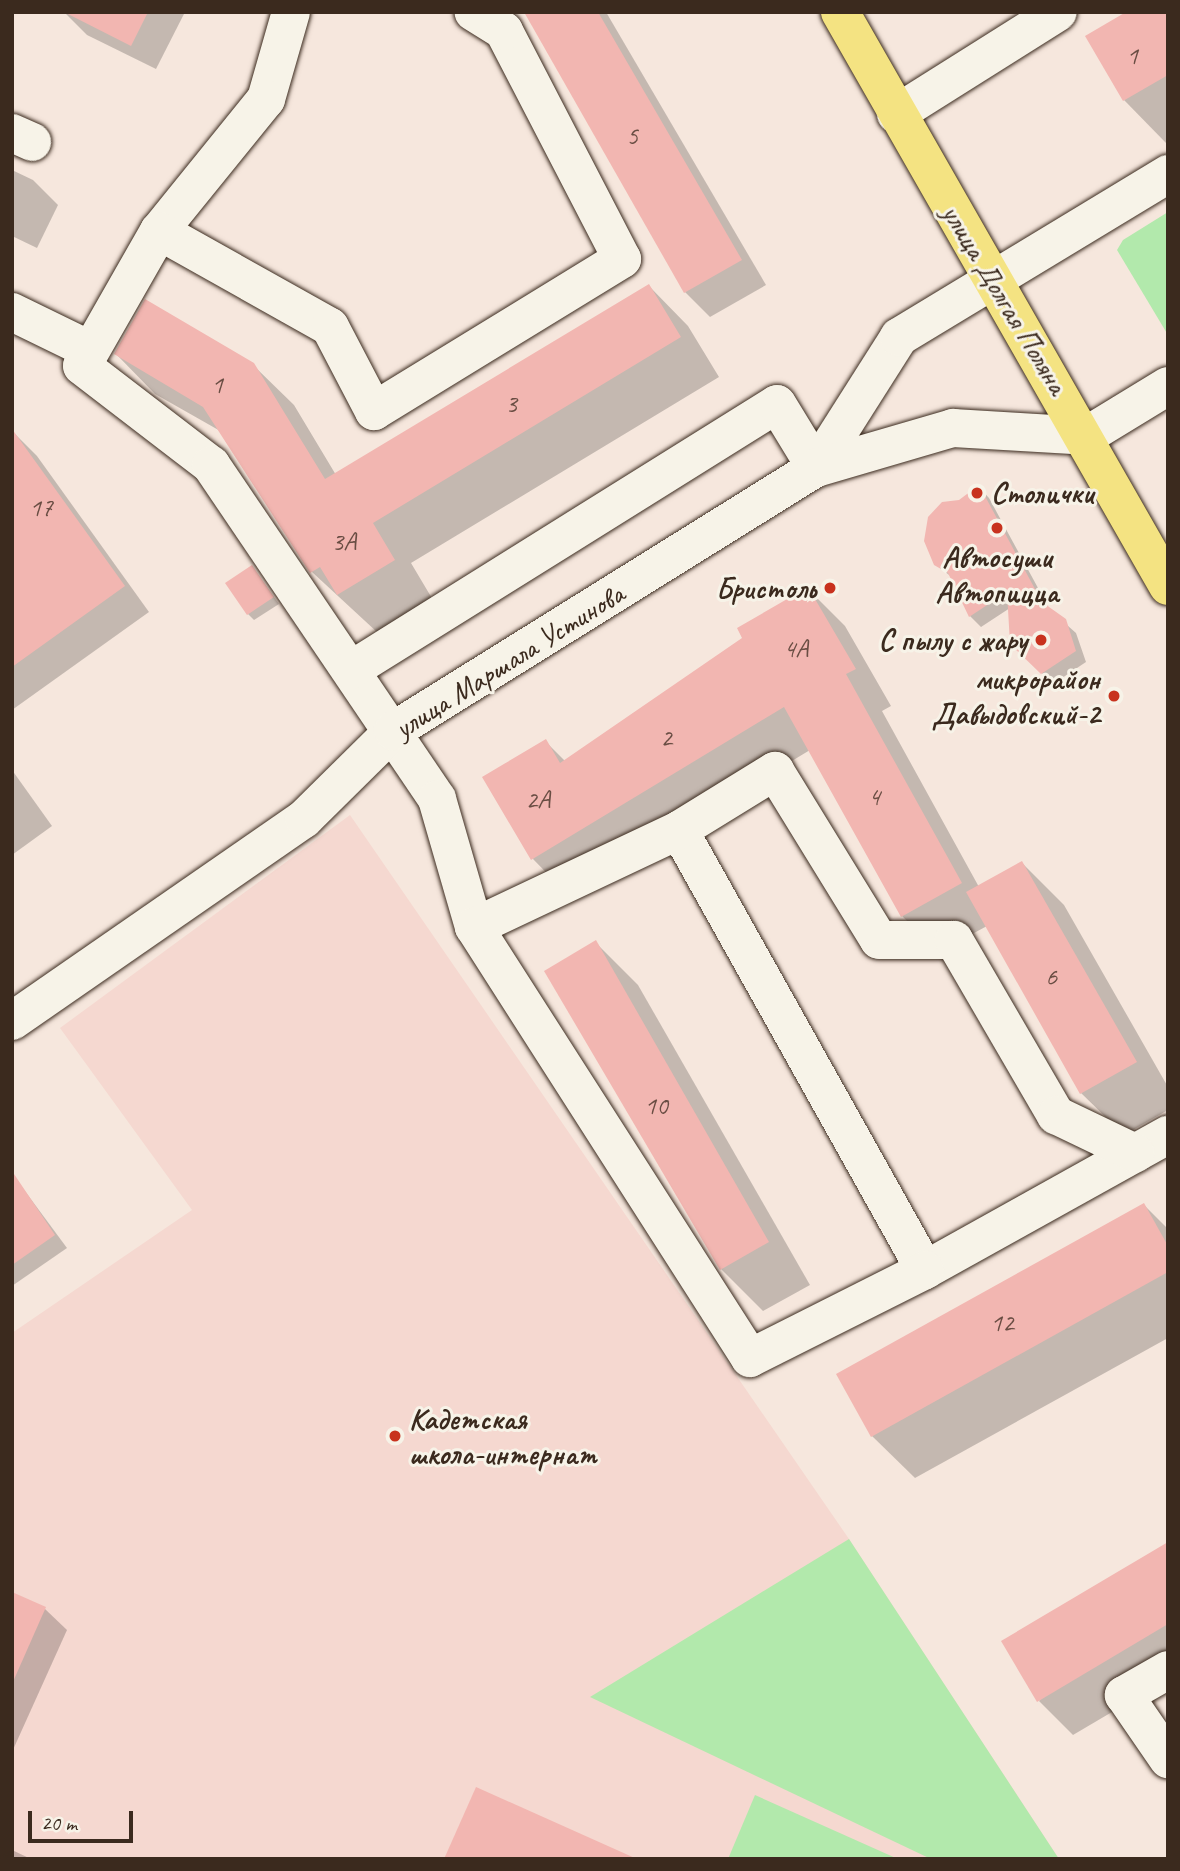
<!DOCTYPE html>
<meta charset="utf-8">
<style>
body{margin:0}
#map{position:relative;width:1180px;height:1871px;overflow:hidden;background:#f6e7dd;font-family:Caveat,sans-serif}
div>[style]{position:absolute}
.built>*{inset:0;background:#f5d8d0}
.green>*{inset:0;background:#b2e9ac}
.shadow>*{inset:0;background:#0003}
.building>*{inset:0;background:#f2b6b1}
.roads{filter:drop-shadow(0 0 2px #3b2a1e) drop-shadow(0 0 2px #3b2a1e)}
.minor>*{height:38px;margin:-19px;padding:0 19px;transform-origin:19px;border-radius:19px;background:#f7f3e8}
.major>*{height:38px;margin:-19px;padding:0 19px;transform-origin:19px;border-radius:19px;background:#f4e382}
.dots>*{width:19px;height:19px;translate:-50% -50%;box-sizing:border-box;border:4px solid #f7f3e8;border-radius:50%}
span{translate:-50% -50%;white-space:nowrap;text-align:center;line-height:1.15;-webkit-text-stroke:6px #f7f3e8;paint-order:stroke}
.number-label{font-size:26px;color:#694d43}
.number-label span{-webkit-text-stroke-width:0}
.street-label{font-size:30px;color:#3b2a1e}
.poi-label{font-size:30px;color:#3b2a1e;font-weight:700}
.left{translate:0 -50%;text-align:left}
.right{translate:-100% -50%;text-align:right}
.frame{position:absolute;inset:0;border:14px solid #3b2a1e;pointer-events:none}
.scale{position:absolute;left:28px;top:1811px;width:105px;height:32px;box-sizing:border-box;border:4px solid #3b2a1e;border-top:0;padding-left:9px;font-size:21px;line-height:24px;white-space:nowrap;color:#3b2a1e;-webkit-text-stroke:5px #f7f3e8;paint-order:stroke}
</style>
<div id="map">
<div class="built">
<div style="clip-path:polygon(350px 815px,849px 1539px,1059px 1859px,12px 1859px,12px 1333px,192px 1210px,60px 1028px)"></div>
</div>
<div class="green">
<div style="clip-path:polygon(1168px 212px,1168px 335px,1117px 250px,1123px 240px)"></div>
<div style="clip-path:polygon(849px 1539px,1059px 1859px,931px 1859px,590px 1697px)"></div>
<div style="clip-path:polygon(755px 1795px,898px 1859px,728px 1859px)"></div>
</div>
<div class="shadow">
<div style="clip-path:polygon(64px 12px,185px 12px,156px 69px,87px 35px)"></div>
<div style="clip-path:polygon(526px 12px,606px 12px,766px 285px,710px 317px,685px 292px)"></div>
<div style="clip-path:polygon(1168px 12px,1168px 142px,1166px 143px,1124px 100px)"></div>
<div style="clip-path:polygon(12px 170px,33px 180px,58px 205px,37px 248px,12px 236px)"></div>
<div style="clip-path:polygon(649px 286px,688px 326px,719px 377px,411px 563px,433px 600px,378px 633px,312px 572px,222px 432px,155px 394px,116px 354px,253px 365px,294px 405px,336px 475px)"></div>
<div style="clip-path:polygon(12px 431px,37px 456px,149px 612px,12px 710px)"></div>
<div style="clip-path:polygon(979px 487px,989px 498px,1050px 610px,1076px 633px,1086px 662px,1053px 684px,1012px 644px,1010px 608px,981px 627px,970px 616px,953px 578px,935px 564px,959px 502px)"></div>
<div style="clip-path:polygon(252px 567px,279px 604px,254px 620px,248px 614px)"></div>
<div style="clip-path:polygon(808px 589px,845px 626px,891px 706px,882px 711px,979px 887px,1022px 863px,1064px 905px,1168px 1087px,1168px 1110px,1124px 1135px,1081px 1093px,987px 926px,939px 952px,902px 916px,810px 750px,569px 896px,533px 859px,545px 741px,565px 761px,745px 639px)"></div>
<div style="clip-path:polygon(12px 770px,52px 826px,12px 855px)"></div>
<div style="clip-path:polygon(596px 943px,638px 985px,810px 1285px,763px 1311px,721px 1269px)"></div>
<div style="clip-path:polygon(13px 1175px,67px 1248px,12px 1286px,12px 1176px)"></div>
<div style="clip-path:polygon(1144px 1205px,1168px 1229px,1168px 1338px,915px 1478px,872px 1436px)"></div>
<div style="clip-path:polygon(1168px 1544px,1168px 1679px,1073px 1735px,1039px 1701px)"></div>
<div style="clip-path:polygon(12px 1594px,45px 1609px,67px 1630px,12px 1752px)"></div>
<div style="clip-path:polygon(12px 1850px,31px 1859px,12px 1859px)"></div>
</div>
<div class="building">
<div style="clip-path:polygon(64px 12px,148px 12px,131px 46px)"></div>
<div style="clip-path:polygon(524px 12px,598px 12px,742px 260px,684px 293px)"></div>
<div style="clip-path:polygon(1126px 12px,1168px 12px,1168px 75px,1123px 101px,1085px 36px)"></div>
<div style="clip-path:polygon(649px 284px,681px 337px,373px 523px,395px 560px,337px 595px,320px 567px,310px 573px,203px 407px,114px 354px,145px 299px,254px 363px,325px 479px)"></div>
<div style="clip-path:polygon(12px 429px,125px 586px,12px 667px)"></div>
<div style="clip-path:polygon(979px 485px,1042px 602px,1066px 619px,1076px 651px,1041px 674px,1010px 644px,1007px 592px,969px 617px,948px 573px,934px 565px,924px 541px,928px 517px,942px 502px,959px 500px)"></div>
<div style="clip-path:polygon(252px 565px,274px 597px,247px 615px,225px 583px)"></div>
<div style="clip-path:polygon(808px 587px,856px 669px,846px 674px,962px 883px,901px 917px,784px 707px,531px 860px,482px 777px,546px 739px,560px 763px,742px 638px,737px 628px)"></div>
<div style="clip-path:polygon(1022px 861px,1137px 1062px,1080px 1094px,966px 892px)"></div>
<div style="clip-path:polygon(596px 940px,769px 1242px,720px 1270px,544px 971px)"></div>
<div style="clip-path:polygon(12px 1171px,55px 1235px,12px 1265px)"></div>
<div style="clip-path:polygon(1144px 1203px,1168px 1246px,1168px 1272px,871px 1437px,836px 1374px)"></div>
<div style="clip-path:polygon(1168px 1542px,1168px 1624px,1037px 1702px,1001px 1641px)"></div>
<div style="clip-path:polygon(12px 1592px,46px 1607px,12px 1684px)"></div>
<div style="clip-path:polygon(476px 1787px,637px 1859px,444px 1859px)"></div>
</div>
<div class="roads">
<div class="minor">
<div style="left:291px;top:12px;width:91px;rotate:106deg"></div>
<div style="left:266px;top:99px;width:170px;rotate:129deg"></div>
<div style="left:159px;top:231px;width:155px;rotate:119.7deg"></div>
<div style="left:82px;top:366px;width:163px;rotate:37.5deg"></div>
<div style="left:211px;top:465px;width:403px;rotate:55.9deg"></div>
<div style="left:437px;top:799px;width:133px;rotate:73.9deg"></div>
<div style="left:896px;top:114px;width:191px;rotate:-32.2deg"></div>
<div style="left:12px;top:133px;width:22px;rotate:24deg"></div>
<div style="left:159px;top:231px;width:196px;rotate:29.3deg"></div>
<div style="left:330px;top:327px;width:95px;rotate:62.4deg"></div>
<div style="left:374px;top:411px;width:291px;rotate:-31.5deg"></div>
<div style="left:622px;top:259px;width:257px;rotate:-117.4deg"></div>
<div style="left:504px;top:31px;width:36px;rotate:-148deg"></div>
<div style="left:12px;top:312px;width:85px;rotate:26deg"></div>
<div style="left:816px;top:468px;width:155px;rotate:-57.6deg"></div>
<div style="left:899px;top:337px;width:315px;rotate:-31.2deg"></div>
<div style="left:351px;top:670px;width:502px;rotate:-31.98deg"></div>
<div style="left:777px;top:404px;width:75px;rotate:58.6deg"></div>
<div style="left:679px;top:830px;width:504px;rotate:60.79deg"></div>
<div style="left:925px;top:1270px;width:278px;rotate:-29.1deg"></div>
<div style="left:12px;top:1021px;width:355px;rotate:-34.7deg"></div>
<div style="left:304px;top:819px;width:125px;rotate:-44.7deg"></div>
<div style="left:393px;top:731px;width:498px;rotate:-31.9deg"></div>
<div style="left:816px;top:468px;width:143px;rotate:-16.3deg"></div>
<div style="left:953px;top:428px;width:133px;rotate:3.4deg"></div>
<div style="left:1086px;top:436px;width:96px;rotate:-31.4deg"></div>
<div style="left:925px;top:1270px;width:196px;rotate:153.3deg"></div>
<div style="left:750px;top:1358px;width:512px;rotate:-122.63deg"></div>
<div style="left:474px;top:927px;width:227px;rotate:-25.3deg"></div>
<div style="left:679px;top:830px;width:113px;rotate:-31.6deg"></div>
<div style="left:775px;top:771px;width:198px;rotate:58.4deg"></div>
<div style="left:879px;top:940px;width:75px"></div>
<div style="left:954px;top:940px;width:203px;rotate:59.8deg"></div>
<div style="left:1056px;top:1115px;width:88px;rotate:25.7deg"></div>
<div style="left:1168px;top:1670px;width:51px;rotate:150.4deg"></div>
<div style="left:1124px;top:1695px;width:78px;rotate:55.5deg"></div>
</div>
<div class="major">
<div style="left:840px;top:12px;width:661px;rotate:60.26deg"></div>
</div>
</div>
<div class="dots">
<div style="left:977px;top:493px;background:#c8321e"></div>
<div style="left:997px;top:528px;background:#c8321e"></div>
<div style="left:830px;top:588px;background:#c8321e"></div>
<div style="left:1041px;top:640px;background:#c8321e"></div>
<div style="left:1114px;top:696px;background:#c8321e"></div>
<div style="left:395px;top:1436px;background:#c8321e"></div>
</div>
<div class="number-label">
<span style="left:1132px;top:56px">1</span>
<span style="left:632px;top:136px">5</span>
<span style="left:217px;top:385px">1</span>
<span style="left:511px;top:404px">3</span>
<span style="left:41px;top:508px">17</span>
<span style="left:344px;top:542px">3А</span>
<span style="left:796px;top:649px">4А</span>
<span style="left:666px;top:738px">2</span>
<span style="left:874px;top:797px">4</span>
<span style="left:538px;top:800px">2А</span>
<span style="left:1051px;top:977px">6</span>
<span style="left:656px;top:1106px">10</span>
<span style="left:1002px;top:1323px">12</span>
</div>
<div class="street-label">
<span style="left:1005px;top:299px;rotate:59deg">улица Долгая Поляна</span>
<span style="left:509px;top:661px;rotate:-32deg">улица Маршала Устинова</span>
</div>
<div class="poi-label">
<span class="left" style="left:991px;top:493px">Столички</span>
<span style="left:997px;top:574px">Автосуши<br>Автопицца</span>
<span class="right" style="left:816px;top:588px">Бристоль</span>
<span class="right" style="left:1027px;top:640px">C пылу с жару</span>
<span class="right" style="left:1100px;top:696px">микрорайон<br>Давыдовский-2</span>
<span class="left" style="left:409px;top:1436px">Кадетская<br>школа-интернат</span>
</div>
<div class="frame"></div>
<div class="scale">20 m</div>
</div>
